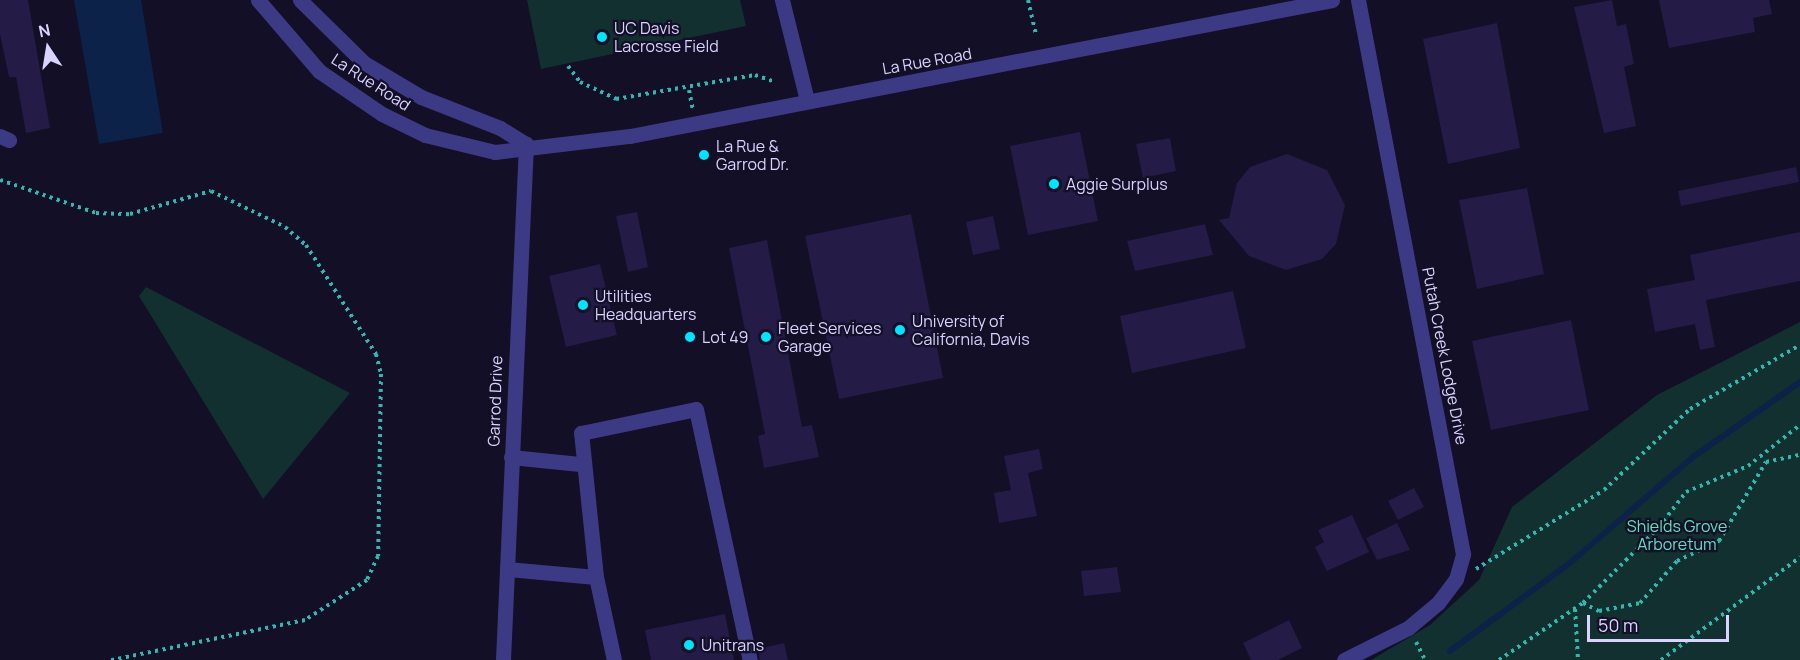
<!DOCTYPE html>
<style>
body{margin:0}
#map{position:relative;width:1800px;height:660px;overflow:hidden;background:#130f26;font-family:Manrope,sans-serif}
div>[style]{position:absolute}
.green>*{inset:0;background:#12302f}
.water>*{inset:0;background:#0c2248}
.stream>*{height:6px;margin:-3px;padding:0 3px;transform-origin:3px;border-radius:3px;background:#0c2248}
.building>*{inset:0;background:#241b47}
.path>*{height:4px;margin-top:-2px;transform-origin:0;background:repeating-linear-gradient(90deg,#2fb8b0 0 3px,transparent 0 7.5px)}
.minor>*{height:15px;margin:-7.5px;padding:0 7.5px;transform-origin:7.5px;border-radius:7.5px;background:#3d3a85}
.dots>*{width:16px;height:16px;translate:-50% -50%;box-sizing:border-box;border:3px solid #130f26;border-radius:50%}
span{translate:-50% -50%;white-space:nowrap;text-align:center;line-height:1.15;-webkit-text-stroke:4.5px #130f26;paint-order:stroke}
.poi-label{font-size:16px;color:#d9d4ff}
.left{translate:0 -50%;text-align:left}
.street-label{font-size:16px;color:#d9d4ff}
.park-label{font-size:16px;color:#5fe0c0}
.north{position:absolute;left:18px;top:18px;width:60px;height:60px;-webkit-text-stroke:4px #130f26;paint-order:stroke;rotate:348deg;font-size:16px;font-weight:700;line-height:24px;text-align:center;color:#d9d4ff}
.north::after{content:'';display:block;margin:auto;width:21px;height:27px;background:#d9d4ff;clip-path:polygon(50% 0,100% 100%,50% 72%,0 100%)}
.scale{position:absolute;left:1587px;top:615px;width:142px;height:27px;box-sizing:border-box;border:3px solid #d9d4ff;border-top:0;padding-left:8px;font-size:18px;line-height:21px;white-space:nowrap;color:#d9d4ff;-webkit-text-stroke:4px #130f26;paint-order:stroke}
</style>
<div id="map">
<div class="green">
<div style="clip-path:polygon(527px 0,740px 0,746px 26px,541px 69px)"></div>
<div style="clip-path:polygon(146px 287px,350px 393px,263px 499px,139px 296px)"></div>
<div style="clip-path:polygon(1800px 322px,1800px 660px,1371px 660px,1430px 625px,1479px 580px,1512px 507px,1657px 395px)"></div>
</div>
<div class="water">
<div style="clip-path:polygon(74px 0,141px 0,163px 133px,99px 144px)"></div>
</div>
<div class="stream">
<div style="left:1450px;top:651px;width:150px;rotate:-36.3deg"></div>
<div style="left:1571px;top:562px;width:161px;rotate:-40.7deg"></div>
<div style="left:1693px;top:457px;width:131px;rotate:-35deg"></div>
</div>
<div class="building">
<div style="clip-path:polygon(0 0,28px 0,50px 128px,26px 133px,16px 77px,9px 77px,0 34px)"></div>
<div style="clip-path:polygon(1612px 0,1617px 26px,1626px 24px,1634px 64px,1624px 67px,1636px 126px,1604px 133px,1574px 7px)"></div>
<div style="clip-path:polygon(1659px 0,1769px 0,1772px 14px,1753px 18px,1755px 32px,1669px 48px)"></div>
<div style="clip-path:polygon(1497px 23px,1520px 148px,1448px 164px,1423px 39px)"></div>
<div style="clip-path:polygon(1080px 132px,1098px 221px,1028px 235px,1010px 146px)"></div>
<div style="clip-path:polygon(1170px 138px,1176px 171px,1143px 178px,1136px 144px)"></div>
<div style="clip-path:polygon(1287px 154px,1327px 170px,1345px 205px,1336px 244px,1322px 259px,1286px 270px,1249px 256px,1219px 220px,1229px 218px,1237px 183px,1250px 167px)"></div>
<div style="clip-path:polygon(1796px 167px,1799px 182px,1681px 206px,1678px 191px)"></div>
<div style="clip-path:polygon(1527px 188px,1544px 274px,1477px 289px,1459px 200px)"></div>
<div style="clip-path:polygon(637px 212px,648px 267px,628px 272px,616px 216px)"></div>
<div style="clip-path:polygon(911px 214px,943px 378px,839px 399px,805px 236px)"></div>
<div style="clip-path:polygon(993px 216px,1000px 249px,973px 255px,966px 222px)"></div>
<div style="clip-path:polygon(1205px 224px,1213px 255px,1135px 271px,1127px 241px)"></div>
<div style="clip-path:polygon(1800px 232px,1800px 281px,1706px 300px,1715px 347px,1700px 350px,1695px 324px,1655px 332px,1647px 289px,1695px 280px,1690px 255px)"></div>
<div style="clip-path:polygon(767px 240px,802px 427px,812px 425px,819px 457px,764px 468px,758px 436px,765px 434px,729px 248px)"></div>
<div style="clip-path:polygon(600px 264px,617px 335px,566px 347px,549px 276px)"></div>
<div style="clip-path:polygon(1233px 291px,1246px 348px,1132px 373px,1120px 316px)"></div>
<div style="clip-path:polygon(1571px 320px,1589px 410px,1491px 430px,1472px 341px)"></div>
<div style="clip-path:polygon(1039px 449px,1043px 469px,1028px 473px,1037px 516px,999px 523px,994px 493px,1011px 490px,1004px 456px)"></div>
<div style="clip-path:polygon(1414px 488px,1424px 507px,1398px 520px,1388px 501px)"></div>
<div style="clip-path:polygon(1352px 515px,1369px 552px,1327px 571px,1315px 547px,1324px 542px,1318px 530px)"></div>
<div style="clip-path:polygon(1397px 523px,1410px 550px,1377px 560px,1366px 538px)"></div>
<div style="clip-path:polygon(1117px 567px,1121px 592px,1084px 596px,1081px 571px)"></div>
<div style="clip-path:polygon(725px 614px,734px 660px,651px 660px,645px 630px)"></div>
<div style="clip-path:polygon(1289px 620px,1302px 648px,1278px 660px,1251px 660px,1243px 643px)"></div>
<div style="clip-path:polygon(784px 643px,788px 660px,760px 660px,758px 649px)"></div>
</div>
<div class="path">
<div style="left:1028px;top:0;width:35px;rotate:77deg"></div>
<div style="left:568px;top:66px;width:20px;rotate:53deg"></div>
<div style="left:580px;top:82px;width:40px;rotate:25deg"></div>
<div style="left:616px;top:99px;width:141px;rotate:-9.8deg"></div>
<div style="left:755px;top:75px;width:21px;rotate:19deg"></div>
<div style="left:689px;top:90px;width:20px;rotate:79deg"></div>
<div style="left:0;top:180px;width:102px;rotate:19deg"></div>
<div style="left:96px;top:213px;width:34px;rotate:2deg"></div>
<div style="left:130px;top:214px;width:84px;rotate:-15.9deg"></div>
<div style="left:211px;top:191px;width:82px;rotate:25.9deg"></div>
<div style="left:285px;top:227px;width:28px;rotate:41deg"></div>
<div style="left:306px;top:245px;width:130px;rotate:57.3deg"></div>
<div style="left:376px;top:354px;width:21px;rotate:76deg"></div>
<div style="left:381px;top:374px;width:182px;rotate:90.9deg"></div>
<div style="left:378px;top:556px;width:26px;rotate:115deg"></div>
<div style="left:367px;top:580px;width:74px;rotate:147.2deg"></div>
<div style="left:305px;top:620px;width:198px;rotate:168.3deg"></div>
<div style="left:1476px;top:569px;width:150px;rotate:-31.7deg"></div>
<div style="left:1604px;top:490px;width:118px;rotate:-43.3deg"></div>
<div style="left:1690px;top:409px;width:127px;rotate:-30.2deg"></div>
<div style="left:1583px;top:603px;width:18px;rotate:27deg"></div>
<div style="left:1599px;top:611px;width:42px;rotate:-11deg"></div>
<div style="left:1640px;top:603px;width:56px;rotate:-48.6deg"></div>
<div style="left:1677px;top:561px;width:47px;rotate:-25.5deg"></div>
<div style="left:1719px;top:541px;width:92px;rotate:-59.3deg"></div>
<div style="left:1766px;top:462px;width:35px;rotate:-12deg"></div>
<div style="left:1575px;top:609px;width:51px;rotate:86.6deg"></div>
<div style="left:1416px;top:642px;width:20px;rotate:63deg"></div>
<div style="left:1499px;top:660px;width:102px;rotate:-34.2deg"></div>
<div style="left:1583px;top:603px;width:107px;rotate:-45deg"></div>
<div style="left:1659px;top:527px;width:44px;rotate:-52.4deg"></div>
<div style="left:1686px;top:492px;width:67px;rotate:-22.8deg"></div>
<div style="left:1748px;top:466px;width:66px;rotate:-38.3deg"></div>
<div style="left:1661px;top:660px;width:173px;rotate:-36.5deg"></div>
</div>
<div class="minor">
<div style="left:258px;top:0;width:94px;rotate:49.3deg"></div>
<div style="left:319px;top:71px;width:76px;rotate:34.3deg"></div>
<div style="left:382px;top:114px;width:48px;rotate:26deg"></div>
<div style="left:425px;top:135px;width:72px;rotate:13.7deg"></div>
<div style="left:495px;top:152px;width:136px;rotate:-6.8deg"></div>
<div style="left:630px;top:136px;width:715px;rotate:-10.96deg"></div>
<div style="left:300px;top:0;width:90px;rotate:44.5deg"></div>
<div style="left:364px;top:63px;width:66px;rotate:30.8deg"></div>
<div style="left:421px;top:97px;width:85px;rotate:21.4deg"></div>
<div style="left:500px;top:128px;width:31px;rotate:32deg"></div>
<div style="left:782px;top:0;width:103px;rotate:76deg"></div>
<div style="left:0;top:136px;width:10px;rotate:24deg"></div>
<div style="left:511px;top:457px;width:69px;rotate:5.8deg"></div>
<div style="left:507px;top:569px;width:89px;rotate:5.1deg"></div>
<div style="left:503px;top:660px;width:517px;rotate:-87.45deg"></div>
<div style="left:614px;top:660px;width:85px;rotate:-102.2deg"></div>
<div style="left:596px;top:577px;width:145px;rotate:-95.9deg"></div>
<div style="left:581px;top:433px;width:117px;rotate:-11.8deg"></div>
<div style="left:696px;top:409px;width:257px;rotate:77.9deg"></div>
<div style="left:1344px;top:660px;width:72px;rotate:-26.6deg"></div>
<div style="left:1408px;top:628px;width:39px;rotate:-40deg"></div>
<div style="left:1438px;top:603px;width:30px;rotate:-53deg"></div>
<div style="left:1456px;top:579px;width:26px;rotate:-74deg"></div>
<div style="left:1463px;top:554px;width:564px;rotate:-100.73deg"></div>
</div>
<div class="dots">
<div style="left:602px;top:37px;background:#00e5ff"></div>
<div style="left:704px;top:155px;background:#00e5ff"></div>
<div style="left:1054px;top:184px;background:#00e5ff"></div>
<div style="left:583px;top:305px;background:#00e5ff"></div>
<div style="left:900px;top:330px;background:#00e5ff"></div>
<div style="left:690px;top:337px;background:#00e5ff"></div>
<div style="left:766px;top:337px;background:#00e5ff"></div>
<div style="left:689px;top:645px;background:#00e5ff"></div>
</div>
<div class="poi-label">
<span class="left" style="left:614px;top:37px">UC Davis<br>Lacrosse Field</span>
<span class="left" style="left:716px;top:155px">La Rue &amp;<br>Garrod Dr.</span>
<span class="left" style="left:1066px;top:184px">Aggie Surplus</span>
<span class="left" style="left:595px;top:305px">Utilities<br>Headquarters</span>
<span class="left" style="left:912px;top:330px">University of<br>California, Davis</span>
<span class="left" style="left:778px;top:337px">Fleet Services<br>Garage</span>
<span class="left" style="left:702px;top:337px">Lot 49</span>
<span class="left" style="left:701px;top:645px">Unitrans</span>
</div>
<div class="street-label">
<span style="left:927px;top:61px;rotate:-10deg">La Rue Road</span>
<span style="left:371px;top:82px;rotate:33deg">La Rue Road</span>
<span style="left:1445px;top:356px;rotate:79deg">Putah Creek Lodge Drive</span>
<span style="left:495px;top:401px;rotate:-88deg">Garrod Drive</span>
</div>
<div class="park-label">
<span style="left:1677px;top:535px">Shields Grove<br>Arboretum</span>
</div>
<div class="north">N</div>
<div class="scale">50 m</div>
</div>
